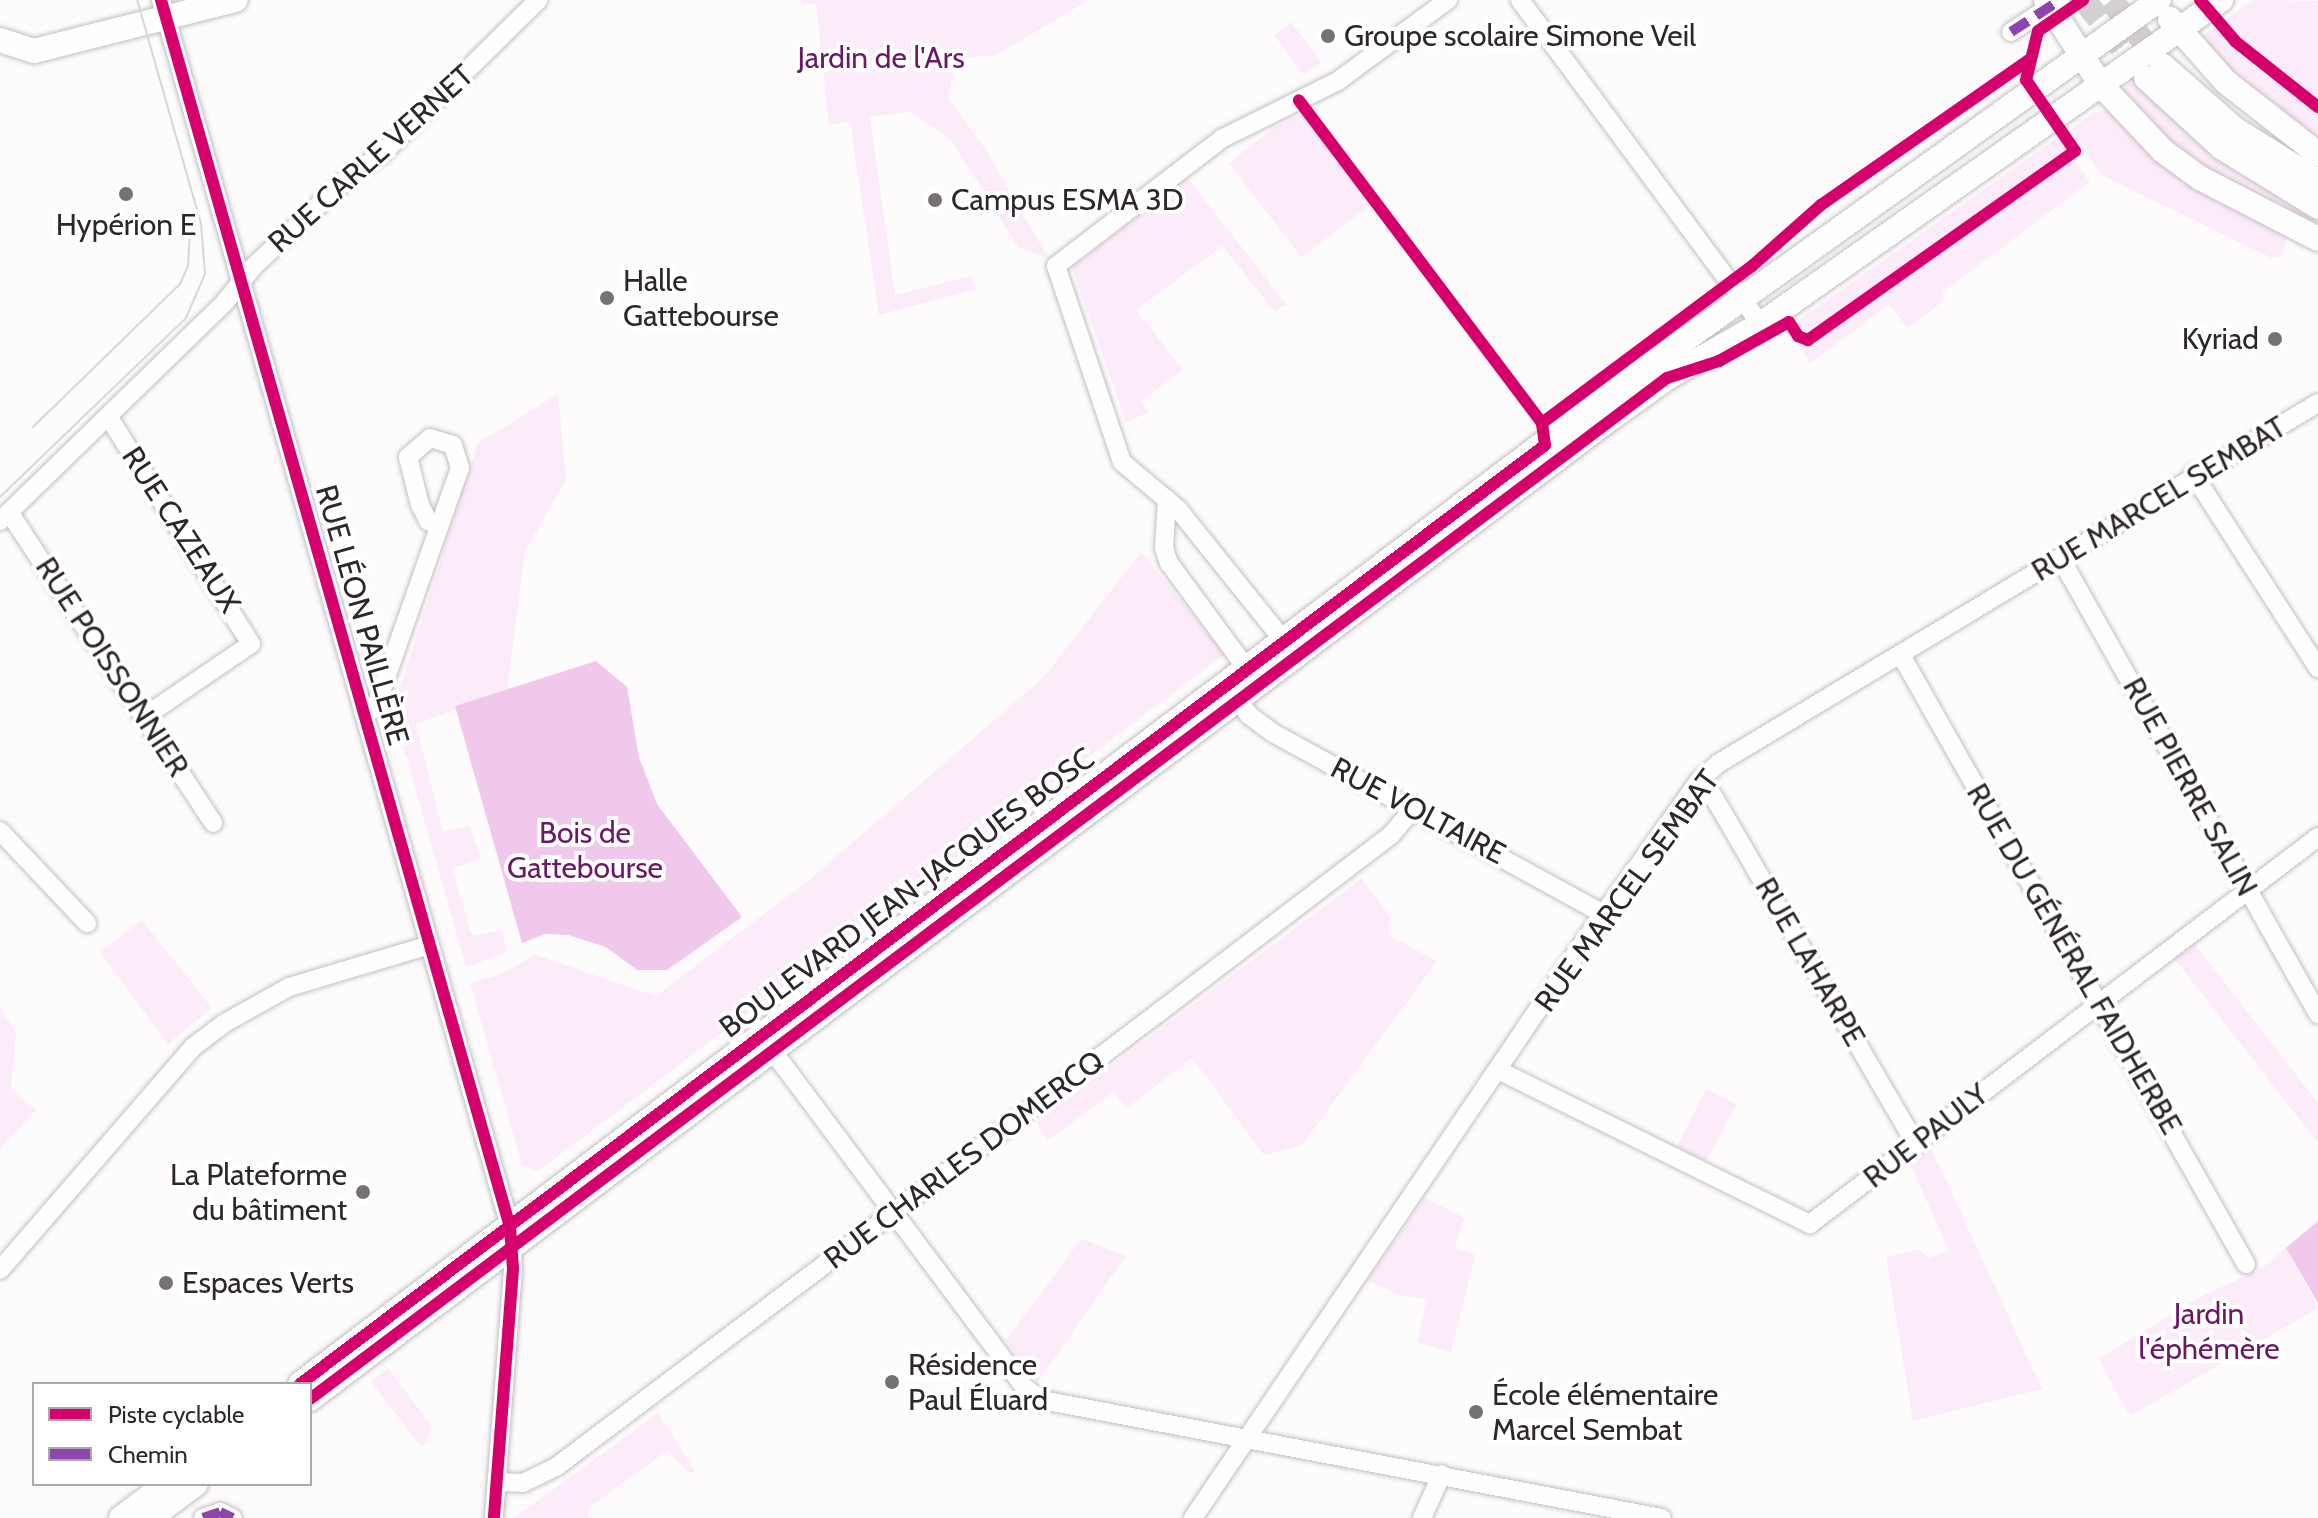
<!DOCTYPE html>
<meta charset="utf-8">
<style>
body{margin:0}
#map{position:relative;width:2318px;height:1518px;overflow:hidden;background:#fdfbfc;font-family:Cabin,sans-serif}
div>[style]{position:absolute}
.green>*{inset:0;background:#fcebf9}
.forest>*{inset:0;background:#f0c8ec}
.major-tunnel>*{height:24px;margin-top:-12px;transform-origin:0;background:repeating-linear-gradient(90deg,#d3d0d3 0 24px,transparent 0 36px)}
.roads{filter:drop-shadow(0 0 2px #c3bec2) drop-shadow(0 0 2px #c3bec2)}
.minor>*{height:18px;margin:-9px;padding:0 9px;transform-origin:9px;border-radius:9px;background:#fffeff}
.major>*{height:24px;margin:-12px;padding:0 12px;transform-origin:12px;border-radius:12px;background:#fffeff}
.tram>*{height:2px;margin:-1px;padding:0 1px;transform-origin:1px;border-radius:1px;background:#d8d7d7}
.quiet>*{height:10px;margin-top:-5px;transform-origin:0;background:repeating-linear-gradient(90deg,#8e44ad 0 20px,transparent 0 30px)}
.cycleway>*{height:12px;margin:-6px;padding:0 6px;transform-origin:6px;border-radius:6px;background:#d6006c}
.dots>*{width:22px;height:22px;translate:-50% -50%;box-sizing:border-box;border:4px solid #fff;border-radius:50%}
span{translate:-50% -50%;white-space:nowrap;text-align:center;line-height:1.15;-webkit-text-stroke:8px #fff;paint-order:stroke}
.poi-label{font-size:30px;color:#2d262d}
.left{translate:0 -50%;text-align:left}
.right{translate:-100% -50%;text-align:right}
.park-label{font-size:30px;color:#6b1967}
.street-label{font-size:30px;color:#2d262d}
.legend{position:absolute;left:32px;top:1382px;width:280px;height:104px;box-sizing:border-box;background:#fff;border:2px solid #aba8ab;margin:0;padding:10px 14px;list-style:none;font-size:24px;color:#2d262d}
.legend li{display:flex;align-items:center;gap:16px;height:40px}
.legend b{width:40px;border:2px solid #aba8ab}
</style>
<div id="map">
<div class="green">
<div style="clip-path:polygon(801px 0,1089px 0,996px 55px,956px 58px,948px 98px,984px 147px,1049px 259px,1018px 247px,952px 141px,911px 112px,870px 117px,895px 295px,971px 276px,976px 289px,879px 315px,850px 121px,829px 126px,816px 3px,801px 5px)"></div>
<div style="clip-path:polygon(2252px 0,2318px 1px,2318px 142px,2259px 99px,2200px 38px)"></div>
<div style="clip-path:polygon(1291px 22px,1321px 62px,1304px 75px,1274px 35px)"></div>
<div style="clip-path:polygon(2134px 81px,2229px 165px,2318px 215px,2318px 227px,2215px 176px,2168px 142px,2120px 92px)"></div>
<div style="clip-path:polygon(2110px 111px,2288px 236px,2281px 256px,2272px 258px,2102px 175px,2070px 130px,2094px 112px)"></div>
<div style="clip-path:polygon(1303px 114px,1371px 205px,1301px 257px,1229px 163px,1276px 126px)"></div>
<div style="clip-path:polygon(2058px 137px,2068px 150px,1814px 329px,1800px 329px,1796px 322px)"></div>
<div style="clip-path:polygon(2074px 159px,2090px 182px,1943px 292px,1943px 301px,1908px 328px,1889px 305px,1810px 363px,1801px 349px)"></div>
<div style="clip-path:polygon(1187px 177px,1286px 304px,1275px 312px,1222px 246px,1136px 310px,1183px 369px,1141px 401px,1149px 412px,1126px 422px,1072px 268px)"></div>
<div style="clip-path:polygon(558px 394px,566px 480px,525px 551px,507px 691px,416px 724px,443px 831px,470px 826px,481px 859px,452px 868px,472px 936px,502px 930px,507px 952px,466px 967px,393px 710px,478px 443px)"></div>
<div style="clip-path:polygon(1141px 552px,1225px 654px,538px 1171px,522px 1165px,470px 983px,499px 975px,535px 955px,656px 996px,808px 881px,1043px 678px)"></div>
<div style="clip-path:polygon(1361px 879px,1390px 916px,1388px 935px,1437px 961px,1302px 1145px,1264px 1155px,1192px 1058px,1127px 1108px,1114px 1092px,1048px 1140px,1036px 1122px)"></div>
<div style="clip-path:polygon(142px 920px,212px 1008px,168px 1044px,100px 952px)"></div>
<div style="clip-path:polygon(2194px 943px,2318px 1103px,2318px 1143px,2174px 958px)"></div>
<div style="clip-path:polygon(0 1007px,16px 1033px,11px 1089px,36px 1110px,0 1149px)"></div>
<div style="clip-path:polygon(1706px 1089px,1737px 1104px,1706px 1161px,1677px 1147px)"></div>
<div style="clip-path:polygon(1930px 1146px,2042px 1389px,1913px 1421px,1886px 1257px,1919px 1249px,1929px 1258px,1949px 1250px,1909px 1162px)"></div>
<div style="clip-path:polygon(1425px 1198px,1464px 1218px,1455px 1248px,1475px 1255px,1451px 1352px,1417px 1342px,1427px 1299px,1402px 1296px,1368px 1280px)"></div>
<div style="clip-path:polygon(1081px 1239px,1126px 1256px,1037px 1383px,1006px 1340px)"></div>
<div style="clip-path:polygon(2286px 1248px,2318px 1308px,2130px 1416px,2099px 1359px,2196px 1299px,2261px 1269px)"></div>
<div style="clip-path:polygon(388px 1368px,433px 1428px,422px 1448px,371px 1381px)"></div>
<div style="clip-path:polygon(658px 1413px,695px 1471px,688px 1473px,668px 1450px,589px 1508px,588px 1518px,514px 1518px)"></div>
</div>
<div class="forest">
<div style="clip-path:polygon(596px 661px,627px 687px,639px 757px,657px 804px,742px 917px,667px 970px,637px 970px,606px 947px,568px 935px,545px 934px,522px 943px,455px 706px)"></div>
<div style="clip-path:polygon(2318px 1221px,2318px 1303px,2286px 1248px)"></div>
</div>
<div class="major-tunnel">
<div style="left:2084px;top:0;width:97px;rotate:51.7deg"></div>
<div style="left:2111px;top:0;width:83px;rotate:51.9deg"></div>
</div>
<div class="roads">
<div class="minor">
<div style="left:161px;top:0;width:1276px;rotate:74.12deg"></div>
<div style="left:510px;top:1227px;width:42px;rotate:85.9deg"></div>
<div style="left:513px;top:1269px;width:250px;rotate:94.4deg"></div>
<div style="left:1520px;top:0;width:404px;rotate:53.4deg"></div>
<div style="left:2011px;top:32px;width:59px;rotate:-33.1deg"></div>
<div style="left:108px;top:416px;width:269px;rotate:57.9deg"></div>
<div style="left:251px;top:644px;width:130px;rotate:145.7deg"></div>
<div style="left:2193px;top:474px;width:231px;rotate:57.2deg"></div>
<div style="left:1167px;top:499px;width:49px;rotate:93.5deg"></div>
<div style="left:1164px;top:548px;width:16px;rotate:72deg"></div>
<div style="left:1169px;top:563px;width:140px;rotate:53.7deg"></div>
<div style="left:9px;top:512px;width:372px;rotate:56.7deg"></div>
<div style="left:0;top:521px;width:314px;rotate:-44.2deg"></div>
<div style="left:225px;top:302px;width:45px;rotate:-51.3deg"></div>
<div style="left:253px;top:267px;width:132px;rotate:-43.2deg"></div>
<div style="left:349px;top:177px;width:39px;rotate:-35deg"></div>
<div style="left:381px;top:155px;width:221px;rotate:-44.6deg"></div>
<div style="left:2061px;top:559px;width:523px;rotate:60.54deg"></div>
<div style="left:1284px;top:641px;width:169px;rotate:-128.8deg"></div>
<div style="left:1178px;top:509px;width:73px;rotate:-140deg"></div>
<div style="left:1122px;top:462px;width:207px;rotate:-108.6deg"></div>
<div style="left:1056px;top:266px;width:210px;rotate:-37.5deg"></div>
<div style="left:1223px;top:138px;width:128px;rotate:-26.4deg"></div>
<div style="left:1338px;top:81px;width:137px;rotate:-36.4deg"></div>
<div style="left:1901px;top:655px;width:700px;rotate:60.47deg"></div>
<div style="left:1232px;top:691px;width:29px;rotate:55deg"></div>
<div style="left:1249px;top:715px;width:30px;rotate:37deg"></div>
<div style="left:1273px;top:733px;width:377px;rotate:28.7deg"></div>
<div style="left:363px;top:712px;width:12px;rotate:-14deg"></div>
<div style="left:375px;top:709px;width:256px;rotate:-70.6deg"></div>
<div style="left:460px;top:468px;width:24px;rotate:-107deg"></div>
<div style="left:453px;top:445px;width:24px;rotate:-163deg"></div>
<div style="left:430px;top:438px;width:29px;rotate:139deg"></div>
<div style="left:408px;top:457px;width:49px;rotate:76deg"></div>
<div style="left:420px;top:505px;width:18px;rotate:63deg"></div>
<div style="left:428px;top:521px;width:12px;rotate:20deg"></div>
<div style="left:1699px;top:781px;width:18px;rotate:45deg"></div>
<div style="left:1712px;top:794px;width:407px;rotate:59.8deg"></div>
<div style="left:0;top:831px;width:127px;rotate:46.6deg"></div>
<div style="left:772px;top:1050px;width:421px;rotate:53.2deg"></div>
<div style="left:1024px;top:1387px;width:22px;rotate:36deg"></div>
<div style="left:1042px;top:1400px;width:631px;rotate:10.78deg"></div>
<div style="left:1500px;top:1071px;width:346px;rotate:26.3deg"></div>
<div style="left:1810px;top:1224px;width:639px;rotate:-37.3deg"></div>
<div style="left:0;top:1270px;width:295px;rotate:-49.1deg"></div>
<div style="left:193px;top:1047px;width:38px;rotate:-37deg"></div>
<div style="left:223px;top:1024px;width:76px;rotate:-29.3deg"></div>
<div style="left:289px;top:987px;width:147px;rotate:-16.6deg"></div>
<div style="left:498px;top:1482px;width:25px;rotate:2deg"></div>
<div style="left:523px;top:1483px;width:37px;rotate:-26deg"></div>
<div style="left:556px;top:1467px;width:754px;rotate:-37.02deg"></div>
<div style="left:1158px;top:1013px;width:293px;rotate:-37.4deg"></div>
<div style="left:1391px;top:835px;width:35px;rotate:-50deg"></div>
<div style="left:203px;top:1518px;width:18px;rotate:-19deg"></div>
<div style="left:220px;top:1512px;width:14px;rotate:25deg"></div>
<div style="left:1193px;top:1518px;width:698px;rotate:-55.85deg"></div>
<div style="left:1585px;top:940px;width:196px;rotate:-54.4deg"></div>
<div style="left:1699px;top:781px;width:27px;rotate:-42deg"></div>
<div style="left:1719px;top:763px;width:699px;rotate:-31.01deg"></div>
<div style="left:1422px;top:1518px;width:48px;rotate:-65.6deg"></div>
</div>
<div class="major">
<div style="left:2046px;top:0;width:101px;rotate:57.1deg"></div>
<div style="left:2101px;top:85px;width:91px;rotate:46.8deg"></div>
<div style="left:2163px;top:151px;width:46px;rotate:36.1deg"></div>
<div style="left:2200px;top:178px;width:133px;rotate:27.3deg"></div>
<div style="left:2170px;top:19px;width:84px;rotate:48.4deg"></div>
<div style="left:2226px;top:82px;width:117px;rotate:38deg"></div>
<div style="left:0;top:40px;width:36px;rotate:18deg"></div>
<div style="left:34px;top:51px;width:208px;rotate:-14.2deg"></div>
<div style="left:2162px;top:65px;width:98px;rotate:41.3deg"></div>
<div style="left:2236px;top:130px;width:97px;rotate:31.9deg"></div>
<div style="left:2146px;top:78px;width:102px;rotate:42.6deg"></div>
<div style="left:2221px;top:147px;width:114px;rotate:31.7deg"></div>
<div style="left:300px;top:1384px;width:1618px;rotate:-37.11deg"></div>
<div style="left:1590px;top:408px;width:700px;rotate:-35.64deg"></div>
<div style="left:310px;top:1399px;width:1619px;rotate:-37.02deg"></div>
<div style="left:1603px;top:424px;width:79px;rotate:-35.7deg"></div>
<div style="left:1667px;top:378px;width:108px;rotate:-29.9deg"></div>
<div style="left:1761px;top:324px;width:563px;rotate:-35.16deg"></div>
<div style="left:121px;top:1518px;width:56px;rotate:-37.1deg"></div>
<div style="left:150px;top:1518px;width:57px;rotate:-36.5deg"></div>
</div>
</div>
<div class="tram">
<div style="left:33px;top:427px;width:205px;rotate:-44.2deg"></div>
<div style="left:180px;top:284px;width:20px;rotate:-66deg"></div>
<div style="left:188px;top:266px;width:54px;rotate:-86.8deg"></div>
<div style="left:0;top:497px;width:258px;rotate:-43.9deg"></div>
<div style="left:186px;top:318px;width:48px;rotate:-66.6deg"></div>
<div style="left:205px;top:274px;width:50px;rotate:-94.6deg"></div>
<div style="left:201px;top:224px;width:233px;rotate:-105.9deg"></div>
</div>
<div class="quiet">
<div style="left:2011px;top:32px;width:59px;rotate:-33.1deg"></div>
<div style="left:203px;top:1518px;width:18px;rotate:-19deg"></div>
<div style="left:220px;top:1512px;width:14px;rotate:25deg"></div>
</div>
<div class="cycleway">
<div style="left:161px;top:0;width:1276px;rotate:74.12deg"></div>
<div style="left:510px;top:1227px;width:42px;rotate:85.9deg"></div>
<div style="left:513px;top:1269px;width:250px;rotate:94.4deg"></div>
<div style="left:2200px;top:0;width:55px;rotate:49.4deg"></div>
<div style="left:2236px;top:42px;width:105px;rotate:38.4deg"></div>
<div style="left:1542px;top:423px;width:262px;rotate:-36.8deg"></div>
<div style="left:1752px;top:266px;width:92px;rotate:-41.5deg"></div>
<div style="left:1821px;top:205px;width:254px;rotate:-34.9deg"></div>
<div style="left:300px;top:1384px;width:1559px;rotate:-37.02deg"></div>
<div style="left:1545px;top:445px;width:22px;rotate:-98deg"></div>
<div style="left:1542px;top:423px;width:404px;rotate:-127deg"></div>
<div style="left:310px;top:1399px;width:1698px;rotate:-36.96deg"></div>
<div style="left:1667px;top:378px;width:55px;rotate:-18.1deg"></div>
<div style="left:1719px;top:361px;width:80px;rotate:-29.1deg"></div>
<div style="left:1789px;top:322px;width:17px;rotate:57deg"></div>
<div style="left:1798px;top:336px;width:11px;rotate:22deg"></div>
<div style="left:1808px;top:340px;width:327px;rotate:-35.3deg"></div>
<div style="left:2075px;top:151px;width:86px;rotate:-124.6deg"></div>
<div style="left:2026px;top:80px;width:50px;rotate:-76.2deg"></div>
<div style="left:2038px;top:31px;width:55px;rotate:-34.6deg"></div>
</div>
<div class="dots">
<div style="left:1328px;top:36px;background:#767175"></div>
<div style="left:126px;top:194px;background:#767175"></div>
<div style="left:935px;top:200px;background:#767175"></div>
<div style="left:607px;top:298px;background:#767175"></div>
<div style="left:2275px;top:339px;background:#767175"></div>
<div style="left:363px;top:1192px;background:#767175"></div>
<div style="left:166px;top:1283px;background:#767175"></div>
<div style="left:892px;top:1382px;background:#767175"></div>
<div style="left:1476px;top:1412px;background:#767175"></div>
</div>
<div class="poi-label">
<span class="left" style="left:1344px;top:36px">Groupe scolaire Simone Veil</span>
<span class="left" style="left:951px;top:200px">Campus ESMA 3D</span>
<span style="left:126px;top:225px">Hypérion E</span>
<span class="left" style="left:623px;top:298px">Halle<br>Gattebourse</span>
<span class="right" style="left:2259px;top:339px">Kyriad</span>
<span class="right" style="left:347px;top:1192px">La Plateforme<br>du bâtiment</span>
<span class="left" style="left:182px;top:1283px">Espaces Verts</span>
<span class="left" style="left:908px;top:1382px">Résidence<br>Paul Éluard</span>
<span class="left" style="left:1492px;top:1412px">École élémentaire<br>Marcel Sembat</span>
</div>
<div class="park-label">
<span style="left:881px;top:58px">Jardin de l'Ars</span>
<span style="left:585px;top:850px">Bois de<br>Gattebourse</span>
<span style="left:2209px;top:1331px">Jardin<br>l'éphémère</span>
</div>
<div class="street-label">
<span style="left:371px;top:159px;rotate:-42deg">RUE CARLE VERNET</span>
<span style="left:2159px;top:499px;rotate:-31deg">RUE MARCEL SEMBAT</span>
<span style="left:181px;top:530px;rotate:57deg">RUE CAZEAUX</span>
<span style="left:362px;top:615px;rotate:74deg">RUE LÉON PAILLÈRE</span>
<span style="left:112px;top:667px;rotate:57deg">RUE POISSONNIER</span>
<span style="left:2190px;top:787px;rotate:61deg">RUE PIERRE SALIN</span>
<span style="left:1418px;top:811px;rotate:28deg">RUE VOLTAIRE</span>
<span style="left:1627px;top:891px;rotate:-54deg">RUE MARCEL SEMBAT</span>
<span style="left:907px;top:893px;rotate:-37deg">BOULEVARD JEAN-JACQUES BOSC</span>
<span style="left:2074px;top:959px;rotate:60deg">RUE DU GÉNÉRAL FAIDHERBE</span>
<span style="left:1810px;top:962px;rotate:60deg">RUE LAHARPE</span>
<span style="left:1926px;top:1136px;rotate:-38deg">RUE PAULY</span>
<span style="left:964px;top:1160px;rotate:-37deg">RUE CHARLES DOMERCQ</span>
</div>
<ul class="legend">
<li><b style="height:10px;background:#d6006c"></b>Piste cyclable</li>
<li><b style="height:10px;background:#8e44ad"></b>Chemin</li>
</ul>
</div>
